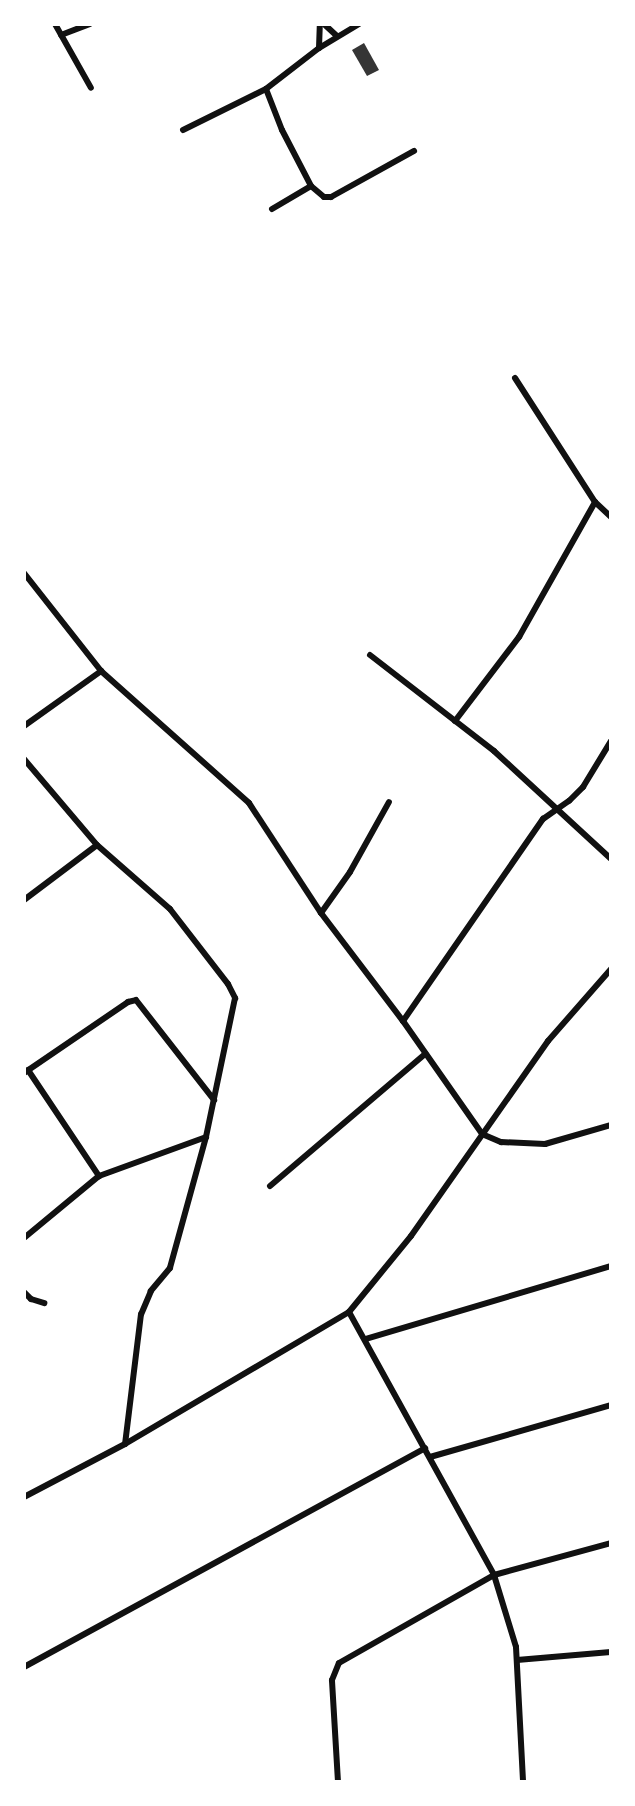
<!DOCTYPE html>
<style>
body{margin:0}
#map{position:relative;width:635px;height:1806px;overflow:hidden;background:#fff;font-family:"PT Sans",sans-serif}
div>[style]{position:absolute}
.building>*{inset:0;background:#353535}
.minor>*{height:6px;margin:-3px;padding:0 3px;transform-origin:3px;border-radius:3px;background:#111}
span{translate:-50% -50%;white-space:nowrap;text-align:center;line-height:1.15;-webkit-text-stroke:8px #fff;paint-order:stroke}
.frame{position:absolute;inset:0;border:26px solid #fff;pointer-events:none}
</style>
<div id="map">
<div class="building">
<div style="clip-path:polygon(364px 43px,379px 70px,367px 76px,352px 50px)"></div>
</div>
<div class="minor">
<div style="left:55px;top:24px;width:73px;rotate:60.6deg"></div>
<div style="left:324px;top:24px;width:18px;rotate:43deg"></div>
<div style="left:359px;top:24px;width:47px;rotate:149deg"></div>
<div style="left:319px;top:48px;width:67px;rotate:142.3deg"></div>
<div style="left:266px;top:89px;width:44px;rotate:68.7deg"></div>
<div style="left:282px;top:130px;width:63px;rotate:62.6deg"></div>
<div style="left:311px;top:186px;width:17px;rotate:40deg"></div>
<div style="left:324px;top:197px;width:7px"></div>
<div style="left:331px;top:197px;width:95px;rotate:-29deg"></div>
<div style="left:61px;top:35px;width:31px;rotate:-21deg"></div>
<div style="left:319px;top:48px;width:24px;rotate:-88deg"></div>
<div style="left:183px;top:130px;width:93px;rotate:-26.3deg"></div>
<div style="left:272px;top:209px;width:45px;rotate:-30.5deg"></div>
<div style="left:515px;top:378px;width:148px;rotate:57.2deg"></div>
<div style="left:595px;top:502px;width:22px;rotate:43deg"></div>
<div style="left:24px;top:573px;width:125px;rotate:51.8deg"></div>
<div style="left:101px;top:671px;width:198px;rotate:41.7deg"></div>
<div style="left:249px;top:803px;width:131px;rotate:56.8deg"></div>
<div style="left:321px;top:913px;width:136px;rotate:52.8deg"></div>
<div style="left:403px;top:1021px;width:138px;rotate:55deg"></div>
<div style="left:482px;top:1134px;width:21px;rotate:23deg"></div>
<div style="left:501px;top:1142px;width:44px;rotate:2.6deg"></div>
<div style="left:545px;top:1144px;width:69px;rotate:-16.1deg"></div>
<div style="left:370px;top:655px;width:157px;rotate:37.7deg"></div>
<div style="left:494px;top:751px;width:159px;rotate:42.7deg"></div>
<div style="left:455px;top:721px;width:106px;rotate:-52.7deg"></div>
<div style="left:519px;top:637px;width:155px;rotate:-60.6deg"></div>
<div style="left:24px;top:726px;width:95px;rotate:-35.5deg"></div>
<div style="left:24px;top:759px;width:113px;rotate:49.7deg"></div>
<div style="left:97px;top:845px;width:97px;rotate:41.2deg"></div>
<div style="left:170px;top:909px;width:95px;rotate:52.3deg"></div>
<div style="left:228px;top:984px;width:16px;rotate:63deg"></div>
<div style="left:235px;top:998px;width:142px;rotate:101.8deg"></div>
<div style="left:206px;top:1137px;width:136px;rotate:105.4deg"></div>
<div style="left:170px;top:1268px;width:30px;rotate:130deg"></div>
<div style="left:151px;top:1291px;width:25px;rotate:113deg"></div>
<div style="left:141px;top:1314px;width:131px;rotate:97deg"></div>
<div style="left:24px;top:900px;width:91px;rotate:-37deg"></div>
<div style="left:321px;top:913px;width:50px;rotate:-54.7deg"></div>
<div style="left:350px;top:872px;width:80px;rotate:-60.9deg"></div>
<div style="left:403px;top:1021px;width:246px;rotate:-55.3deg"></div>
<div style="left:543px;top:819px;width:32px;rotate:-35deg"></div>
<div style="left:569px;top:801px;width:20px;rotate:-45deg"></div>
<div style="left:583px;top:787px;width:54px;rotate:-58.7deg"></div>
<div style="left:28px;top:1070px;width:128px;rotate:56.2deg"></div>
<div style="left:24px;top:1073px;width:126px;rotate:-34.3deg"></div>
<div style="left:128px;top:1002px;width:8px;rotate:-14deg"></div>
<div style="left:136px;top:1000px;width:127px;rotate:52deg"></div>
<div style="left:270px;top:1186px;width:204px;rotate:-40.4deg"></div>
<div style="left:24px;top:1238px;width:97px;rotate:-39.6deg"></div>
<div style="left:99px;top:1176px;width:114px;rotate:-20deg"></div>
<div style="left:24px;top:1292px;width:10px;rotate:45deg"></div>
<div style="left:31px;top:1299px;width:14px;rotate:17deg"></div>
<div style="left:349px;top:1312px;width:300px;rotate:61.1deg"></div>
<div style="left:494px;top:1575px;width:75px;rotate:73deg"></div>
<div style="left:516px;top:1647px;width:135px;rotate:87deg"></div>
<div style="left:366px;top:1339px;width:256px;rotate:-16.6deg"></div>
<div style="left:430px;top:1457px;width:188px;rotate:-16deg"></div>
<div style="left:24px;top:1497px;width:114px;rotate:-27.7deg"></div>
<div style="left:125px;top:1444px;width:260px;rotate:-30.5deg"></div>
<div style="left:349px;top:1312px;width:98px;rotate:-50.8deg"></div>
<div style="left:411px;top:1236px;width:238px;rotate:-54.9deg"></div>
<div style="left:548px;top:1041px;width:96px;rotate:-48.8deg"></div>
<div style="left:517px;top:1660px;width:94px;rotate:-4.9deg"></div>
<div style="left:24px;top:1667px;width:457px;rotate:-28.6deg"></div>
<div style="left:338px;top:1782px;width:102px;rotate:-93.4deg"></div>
<div style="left:332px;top:1680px;width:18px;rotate:-68deg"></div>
<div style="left:339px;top:1663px;width:178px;rotate:-29.6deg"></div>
<div style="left:494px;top:1575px;width:121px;rotate:-15.3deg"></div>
</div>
<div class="frame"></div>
</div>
